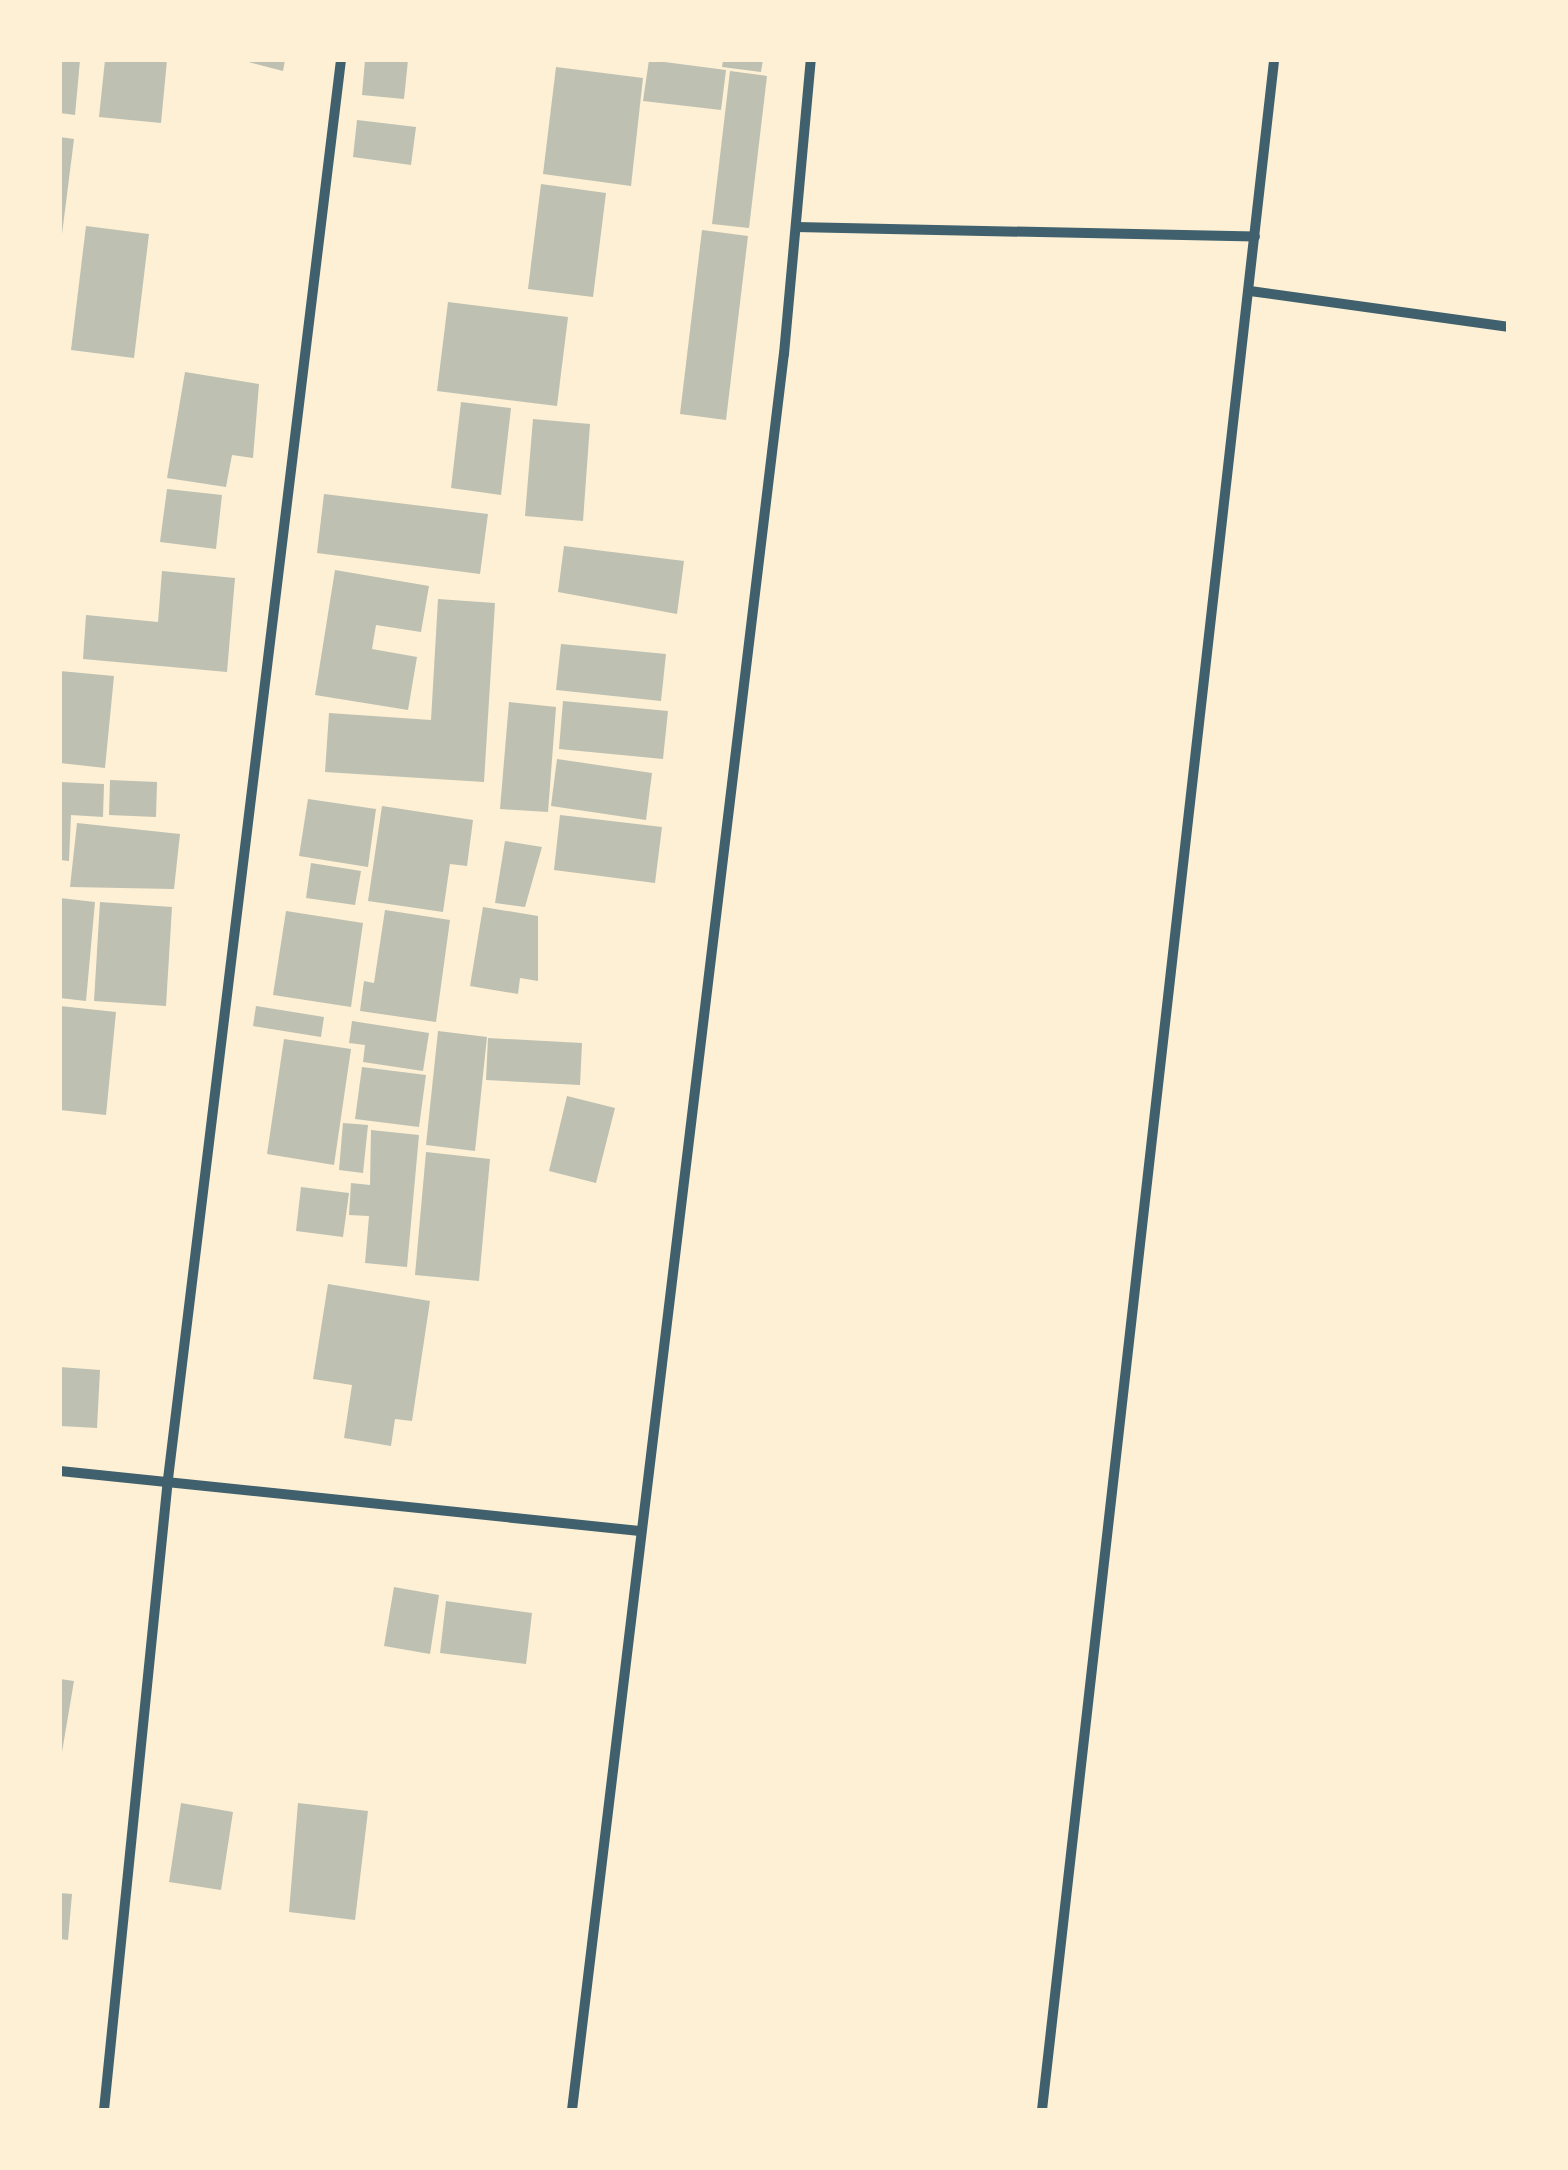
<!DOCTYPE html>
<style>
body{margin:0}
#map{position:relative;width:1568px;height:2170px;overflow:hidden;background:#fdf0d5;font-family:Ubuntu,sans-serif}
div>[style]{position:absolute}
.building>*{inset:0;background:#bec0b2}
.minor>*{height:10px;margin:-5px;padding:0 5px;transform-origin:5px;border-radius:5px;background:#3f606c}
span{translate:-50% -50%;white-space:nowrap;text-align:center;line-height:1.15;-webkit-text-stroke:8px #fdf0d5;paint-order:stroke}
.frame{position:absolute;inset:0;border:62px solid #fdf0d5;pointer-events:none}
</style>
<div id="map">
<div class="building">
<div style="clip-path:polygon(60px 60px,80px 60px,75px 115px,60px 113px)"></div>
<div style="clip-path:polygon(105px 60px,167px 60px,161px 123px,99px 117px)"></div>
<div style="clip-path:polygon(241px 60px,285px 60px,283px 71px)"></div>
<div style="clip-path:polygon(365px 60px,408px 60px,404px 99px,362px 95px)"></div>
<div style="clip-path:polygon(649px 60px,726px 70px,721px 110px,643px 101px)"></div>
<div style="clip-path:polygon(723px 60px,763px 60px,761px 72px,722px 67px)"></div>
<div style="clip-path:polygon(556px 67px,643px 78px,631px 186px,543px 174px)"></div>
<div style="clip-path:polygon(730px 71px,767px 76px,749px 228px,712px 224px)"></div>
<div style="clip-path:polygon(357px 120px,416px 127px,411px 165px,353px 157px)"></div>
<div style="clip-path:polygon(60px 137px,74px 139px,62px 234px,60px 234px)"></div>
<div style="clip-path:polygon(541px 184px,606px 193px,593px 297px,528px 289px)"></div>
<div style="clip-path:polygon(86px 226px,149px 234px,134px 358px,71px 350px)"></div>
<div style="clip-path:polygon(702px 230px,748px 236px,726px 420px,680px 414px)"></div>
<div style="clip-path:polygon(448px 302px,568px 317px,557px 406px,437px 391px)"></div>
<div style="clip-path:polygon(185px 372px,259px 384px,253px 458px,232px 455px,226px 487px,167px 478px)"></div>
<div style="clip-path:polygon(461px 402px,511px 408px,501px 495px,451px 488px)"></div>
<div style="clip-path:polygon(533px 419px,590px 424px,583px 521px,525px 516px)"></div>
<div style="clip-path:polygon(167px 489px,222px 495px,216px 549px,160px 542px)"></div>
<div style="clip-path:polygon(324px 494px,488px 514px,480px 574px,317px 553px)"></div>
<div style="clip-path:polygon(564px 546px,684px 561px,677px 614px,558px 592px)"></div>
<div style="clip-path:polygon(335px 570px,429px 586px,421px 632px,376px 625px,372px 649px,417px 657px,408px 710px,315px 695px)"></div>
<div style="clip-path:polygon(162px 571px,235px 578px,227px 672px,83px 659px,86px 615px,158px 622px)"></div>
<div style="clip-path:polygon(438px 599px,495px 603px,484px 782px,325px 772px,329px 713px,431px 720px)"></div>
<div style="clip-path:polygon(561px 644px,666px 654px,661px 701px,556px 690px)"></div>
<div style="clip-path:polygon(60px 671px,114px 676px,105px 768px,60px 763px)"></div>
<div style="clip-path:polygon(563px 701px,668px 711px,663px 759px,559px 749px)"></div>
<div style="clip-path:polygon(509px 702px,556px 707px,548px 812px,500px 809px)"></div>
<div style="clip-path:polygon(557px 759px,652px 773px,646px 820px,551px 806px)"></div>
<div style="clip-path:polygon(110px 780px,157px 782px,156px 817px,109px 815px)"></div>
<div style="clip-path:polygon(60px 782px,104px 784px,103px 817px,71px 815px,69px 861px,60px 860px)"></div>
<div style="clip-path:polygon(308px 799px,376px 809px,368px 867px,299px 856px)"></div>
<div style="clip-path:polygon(382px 806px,473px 820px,467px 866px,450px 864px,443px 912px,368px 901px)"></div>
<div style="clip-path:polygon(560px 815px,662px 827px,655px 883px,554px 870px)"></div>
<div style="clip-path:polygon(77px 823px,180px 834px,174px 889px,70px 887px)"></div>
<div style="clip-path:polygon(505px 841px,542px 847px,525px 907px,495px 903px)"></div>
<div style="clip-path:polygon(311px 863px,361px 871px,355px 905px,306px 898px)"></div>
<div style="clip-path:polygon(60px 898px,95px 902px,86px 1001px,60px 998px)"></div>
<div style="clip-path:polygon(100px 902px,172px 907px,166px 1006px,94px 1001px)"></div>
<div style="clip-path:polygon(483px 907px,538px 916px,538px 981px,520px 978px,518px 994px,470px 986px)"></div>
<div style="clip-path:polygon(385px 910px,450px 920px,436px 1022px,360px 1011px,364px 981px,374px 983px)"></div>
<div style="clip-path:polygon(286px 911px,363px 923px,351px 1007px,273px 995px)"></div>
<div style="clip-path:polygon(60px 1006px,116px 1012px,106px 1115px,60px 1110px)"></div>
<div style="clip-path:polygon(256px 1006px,324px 1017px,321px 1037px,253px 1026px)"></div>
<div style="clip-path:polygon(352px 1021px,429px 1033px,423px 1071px,363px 1062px,365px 1045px,349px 1043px)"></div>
<div style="clip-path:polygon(438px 1031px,487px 1037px,475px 1151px,426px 1145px)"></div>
<div style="clip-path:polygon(488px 1038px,582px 1043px,580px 1085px,486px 1080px)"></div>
<div style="clip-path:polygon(284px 1039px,351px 1049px,334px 1165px,267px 1154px)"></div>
<div style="clip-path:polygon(362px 1067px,426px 1075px,419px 1127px,355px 1119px)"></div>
<div style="clip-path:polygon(567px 1096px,615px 1108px,596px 1183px,549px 1171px)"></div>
<div style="clip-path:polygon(343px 1123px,368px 1125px,363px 1173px,339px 1170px)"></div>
<div style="clip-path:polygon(371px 1130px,419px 1135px,407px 1267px,365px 1263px,369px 1216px,349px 1215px,351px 1183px,370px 1185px)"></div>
<div style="clip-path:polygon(426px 1152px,490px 1159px,479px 1281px,415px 1275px)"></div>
<div style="clip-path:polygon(301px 1187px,349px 1193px,343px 1237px,296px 1231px)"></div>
<div style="clip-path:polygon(328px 1284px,430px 1301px,412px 1421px,395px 1419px,391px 1446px,344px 1438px,352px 1385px,313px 1379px)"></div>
<div style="clip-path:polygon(60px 1367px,100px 1370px,97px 1428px,60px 1426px)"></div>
<div style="clip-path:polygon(394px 1587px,439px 1595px,430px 1654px,384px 1646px)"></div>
<div style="clip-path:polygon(446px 1601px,532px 1613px,526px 1664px,440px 1653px)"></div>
<div style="clip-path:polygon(60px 1679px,74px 1681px,62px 1752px,60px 1752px)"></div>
<div style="clip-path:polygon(181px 1803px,233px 1812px,221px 1890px,169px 1882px)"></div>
<div style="clip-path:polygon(298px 1803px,368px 1811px,355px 1920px,289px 1912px)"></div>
<div style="clip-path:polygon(60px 1893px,72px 1894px,68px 1940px,60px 1939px)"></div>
</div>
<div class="minor">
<div style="left:796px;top:227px;width:459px;rotate:1.2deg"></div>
<div style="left:1250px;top:291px;width:260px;rotate:7.9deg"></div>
<div style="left:60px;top:1471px;width:583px;rotate:5.91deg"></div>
<div style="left:104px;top:2110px;width:634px;rotate:-84.21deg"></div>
<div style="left:168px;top:1479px;width:1430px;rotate:-83.05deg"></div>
<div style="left:572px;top:2110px;width:1769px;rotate:-83.12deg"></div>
<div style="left:784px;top:354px;width:295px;rotate:-84.8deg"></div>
<div style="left:1042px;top:2110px;width:2063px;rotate:-83.54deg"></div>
</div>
<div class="frame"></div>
</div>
